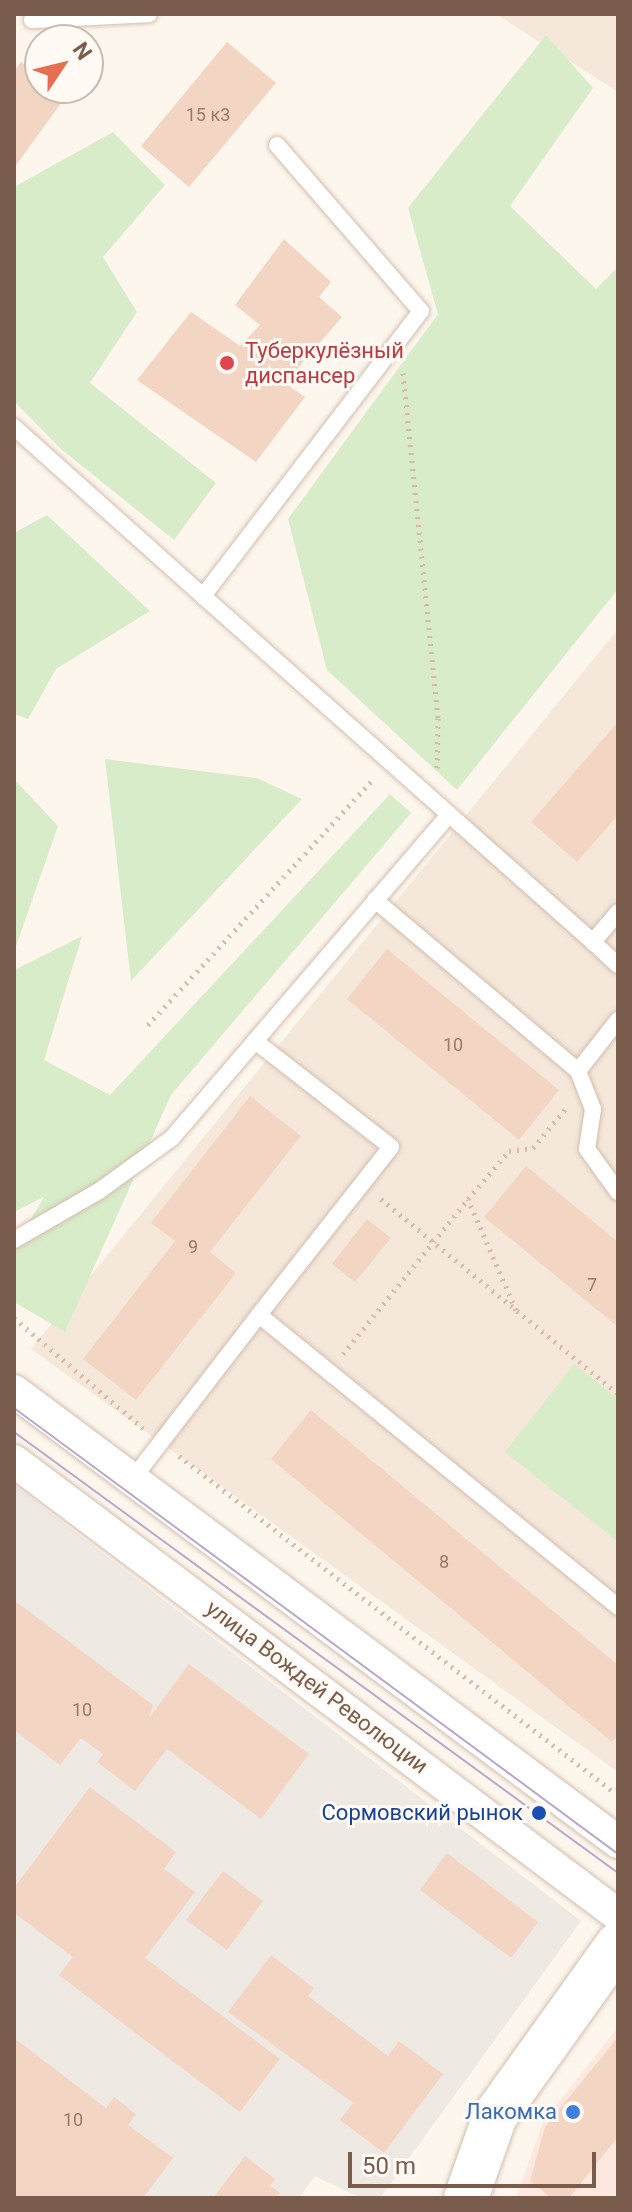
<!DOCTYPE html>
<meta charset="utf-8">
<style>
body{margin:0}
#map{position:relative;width:632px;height:2212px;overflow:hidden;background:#fdf6ec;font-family:Roboto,sans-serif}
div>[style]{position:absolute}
.residential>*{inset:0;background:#f5e8da}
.commercial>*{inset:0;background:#fde8e0}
.industrial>*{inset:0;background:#efe9e4}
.green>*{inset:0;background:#d8ecc9}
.building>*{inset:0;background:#f3d5c3}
.path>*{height:5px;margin-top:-2.5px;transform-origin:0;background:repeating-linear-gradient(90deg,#d9b8a5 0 2px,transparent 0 8px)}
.roads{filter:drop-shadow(0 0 2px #d1beb0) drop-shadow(0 0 2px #d1beb0)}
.lane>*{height:16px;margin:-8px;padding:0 8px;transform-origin:8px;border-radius:8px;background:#fff}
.street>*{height:32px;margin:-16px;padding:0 16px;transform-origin:16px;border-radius:16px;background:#fff}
.secondary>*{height:44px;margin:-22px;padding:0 22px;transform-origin:22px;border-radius:22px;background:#fff}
.tram>*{height:2px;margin:-1px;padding:0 1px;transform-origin:1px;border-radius:1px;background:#b9a8c9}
.dots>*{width:22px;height:22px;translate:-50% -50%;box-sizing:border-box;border:4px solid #fffaf3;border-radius:50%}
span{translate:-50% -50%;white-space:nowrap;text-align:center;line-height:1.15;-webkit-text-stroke:6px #fffaf3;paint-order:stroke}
.number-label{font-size:18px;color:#987a6a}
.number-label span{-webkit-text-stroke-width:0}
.health-label{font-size:22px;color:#be3a42}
.left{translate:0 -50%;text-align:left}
.street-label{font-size:22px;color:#7a5c4d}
.transit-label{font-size:22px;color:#164399}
.right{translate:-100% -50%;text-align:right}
.shop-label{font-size:22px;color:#366cbe}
.frame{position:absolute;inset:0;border:16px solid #7a5c4d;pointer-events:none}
.north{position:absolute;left:24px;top:24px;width:80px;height:80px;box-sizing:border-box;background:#fffaf3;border:2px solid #cabbb1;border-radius:50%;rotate:55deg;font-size:22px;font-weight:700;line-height:32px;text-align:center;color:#7a5c4d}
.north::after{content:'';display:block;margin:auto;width:28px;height:36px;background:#e76f51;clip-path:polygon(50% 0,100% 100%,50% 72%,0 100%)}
.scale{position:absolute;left:348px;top:2152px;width:248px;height:36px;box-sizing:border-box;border:4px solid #7a5c4d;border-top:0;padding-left:10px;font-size:24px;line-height:28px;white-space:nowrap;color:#7a5c4d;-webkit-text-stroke:6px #fffaf3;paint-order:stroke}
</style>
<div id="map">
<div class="residential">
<div style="clip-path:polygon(496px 14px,618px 14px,618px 92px)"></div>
<div style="clip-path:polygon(618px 629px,618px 1772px,31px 1349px)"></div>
</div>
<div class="commercial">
<div style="clip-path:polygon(618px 2027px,618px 2198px,516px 2198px,543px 2122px)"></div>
</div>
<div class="industrial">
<div style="clip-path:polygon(14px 1485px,581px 1921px,380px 2198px,361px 2198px,315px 2176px,299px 2198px,14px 2198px)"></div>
</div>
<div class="green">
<div style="clip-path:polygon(546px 35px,593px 88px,510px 206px,596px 289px,618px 267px,618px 589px,457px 790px,327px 670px,288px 519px,438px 314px,408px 208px)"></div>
<div style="clip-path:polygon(113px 132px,165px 185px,103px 257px,137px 312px,90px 383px,216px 483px,174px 540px,61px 449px,14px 401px,14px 187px)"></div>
<div style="clip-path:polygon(47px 515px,150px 611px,56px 669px,28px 719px,14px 714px,14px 533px)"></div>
<div style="clip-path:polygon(105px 759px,257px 778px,302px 799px,131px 981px)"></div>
<div style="clip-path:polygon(14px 779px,58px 826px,14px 952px)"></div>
<div style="clip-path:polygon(390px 794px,411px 813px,171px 1095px,65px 1332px,14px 1302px,14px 1248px,44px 1197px,14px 1212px,14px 970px,82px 936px,44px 1060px,110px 1095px)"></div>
<div style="clip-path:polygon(574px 1364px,618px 1399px,618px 1542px,505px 1452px)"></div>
</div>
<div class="building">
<div style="clip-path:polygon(227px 42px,276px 83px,189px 187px,141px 146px)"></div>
<div style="clip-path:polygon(21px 62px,40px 76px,40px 88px,67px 95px,14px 168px,14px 71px)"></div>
<div style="clip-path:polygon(284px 239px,331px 282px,319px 297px,342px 317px,285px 383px,305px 397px,256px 462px,137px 380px,191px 312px,240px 346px,260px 325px,235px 305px)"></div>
<div style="clip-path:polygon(618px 722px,618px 815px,577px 862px,531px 822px)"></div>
<div style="clip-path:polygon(387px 949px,559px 1090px,519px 1140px,347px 999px)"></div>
<div style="clip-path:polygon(250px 1096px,301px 1136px,210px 1252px,236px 1273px,136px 1400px,83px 1359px,175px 1241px,151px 1223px)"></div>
<div style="clip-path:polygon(526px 1166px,618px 1242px,618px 1327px,484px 1217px)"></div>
<div style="clip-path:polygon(367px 1219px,391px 1238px,355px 1282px,332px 1264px)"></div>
<div style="clip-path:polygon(311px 1410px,618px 1665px,618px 1735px,612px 1742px,271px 1459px)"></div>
<div style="clip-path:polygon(14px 1600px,153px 1705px,149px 1718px,189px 1664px,309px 1754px,261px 1819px,167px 1749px,135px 1791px,97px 1762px,103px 1754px,81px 1738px,60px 1765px,14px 1730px)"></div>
<div style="clip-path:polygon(90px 1787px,176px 1852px,164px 1869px,195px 1892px,145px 1958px,280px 2059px,240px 2112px,59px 1975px,73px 1957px,14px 1913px,14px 1888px)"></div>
<div style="clip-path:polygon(447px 1853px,538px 1922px,511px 1958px,420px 1890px)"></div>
<div style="clip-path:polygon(223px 1871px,263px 1901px,227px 1950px,186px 1920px)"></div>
<div style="clip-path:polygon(271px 1955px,314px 1988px,308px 1996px,388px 2056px,399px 2041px,443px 2074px,384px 2153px,340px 2120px,353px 2103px,228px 2012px)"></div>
<div style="clip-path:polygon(618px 2037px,618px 2137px,569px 2198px,551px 2198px,530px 2181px,545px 2127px)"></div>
<div style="clip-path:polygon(14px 2038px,106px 2108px,114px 2097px,136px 2114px,128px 2125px,173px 2158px,143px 2198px,14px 2198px)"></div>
<div style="clip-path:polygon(245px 2156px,275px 2179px,270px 2186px,280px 2193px,276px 2198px,213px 2198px)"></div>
</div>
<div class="path">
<div style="left:403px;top:373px;width:347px;rotate:84.2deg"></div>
<div style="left:438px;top:718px;width:55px;rotate:91deg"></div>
<div style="left:148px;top:1025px;width:335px;rotate:-47.5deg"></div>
<div style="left:381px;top:1199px;width:307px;rotate:39.4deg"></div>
<div style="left:516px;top:1310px;width:121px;rotate:-113.4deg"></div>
<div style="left:468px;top:1199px;width:63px;rotate:-49.5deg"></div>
<div style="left:509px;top:1151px;width:24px;rotate:-7deg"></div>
<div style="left:533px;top:1148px;width:53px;rotate:-50.3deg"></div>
<div style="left:14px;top:1318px;width:170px;rotate:40.5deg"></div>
<div style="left:343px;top:1354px;width:199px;rotate:-51.1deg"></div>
<div style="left:179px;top:1456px;width:551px;rotate:37.7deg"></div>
<div style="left:618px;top:1788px;width:7px;rotate:90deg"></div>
</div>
<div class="roads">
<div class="lane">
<div style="left:32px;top:20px;width:117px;rotate:-2.9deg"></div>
<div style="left:277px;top:145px;width:220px;rotate:49.1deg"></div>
<div style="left:421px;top:311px;width:359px;rotate:127.4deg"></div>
<div style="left:203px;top:596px;width:521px;rotate:41.58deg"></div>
<div style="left:593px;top:942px;width:39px;rotate:-50deg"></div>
<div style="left:14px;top:427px;width:254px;rotate:41.8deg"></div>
<div style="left:375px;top:900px;width:265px;rotate:40.1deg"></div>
<div style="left:578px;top:1071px;width:41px;rotate:68.5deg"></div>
<div style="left:593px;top:1109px;width:40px;rotate:98.5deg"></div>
<div style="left:587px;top:1149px;width:53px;rotate:54.2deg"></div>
<div style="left:593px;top:942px;width:34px;rotate:43deg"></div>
<div style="left:255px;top:1041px;width:172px;rotate:37.9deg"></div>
<div style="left:391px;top:1147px;width:214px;rotate:128.2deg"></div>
<div style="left:578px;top:1071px;width:65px;rotate:-51.9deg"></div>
<div style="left:14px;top:1240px;width:98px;rotate:-30deg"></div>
<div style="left:99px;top:1191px;width:90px;rotate:-36deg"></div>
<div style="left:172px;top:1138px;width:423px;rotate:-49.4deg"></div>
<div style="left:131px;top:1481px;width:210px;rotate:-52.4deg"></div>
<div style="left:259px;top:1315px;width:463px;rotate:39.1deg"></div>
</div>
<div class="street">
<div style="left:14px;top:1391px;width:754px;rotate:36.75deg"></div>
<div style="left:14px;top:1461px;width:756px;rotate:36.93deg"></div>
</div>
<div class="secondary">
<div style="left:466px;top:2198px;width:87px;rotate:-70.5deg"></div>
<div style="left:495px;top:2116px;width:211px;rotate:-54.4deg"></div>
</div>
</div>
<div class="tram">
<div style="left:14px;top:1408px;width:751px;rotate:36.44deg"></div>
<div style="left:14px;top:1432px;width:748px;rotate:36.13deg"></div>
</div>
<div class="dots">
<div style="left:227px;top:363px;background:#e0444e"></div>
<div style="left:539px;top:1813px;background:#1a4fb4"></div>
<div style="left:573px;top:2112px;background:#3f7fe0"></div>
</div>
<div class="number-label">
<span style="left:208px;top:115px">15 к3</span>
<span style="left:453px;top:1045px">10</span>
<span style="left:193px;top:1247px">9</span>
<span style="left:592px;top:1285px">7</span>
<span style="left:444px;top:1562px">8</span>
<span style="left:82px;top:1710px">10</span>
<span style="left:73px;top:2120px">10</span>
</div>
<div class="health-label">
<span class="left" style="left:245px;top:363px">Туберкулёзный<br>диспансер</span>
</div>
<div class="street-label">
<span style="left:317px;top:1687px;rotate:37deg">улица Вождей Революции</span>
</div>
<div class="transit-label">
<span class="right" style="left:523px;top:1813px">Сормовский рынок</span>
</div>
<div class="shop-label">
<span class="right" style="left:557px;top:2112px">Лакомка</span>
</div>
<div class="frame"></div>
<div class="north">N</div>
<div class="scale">50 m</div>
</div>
